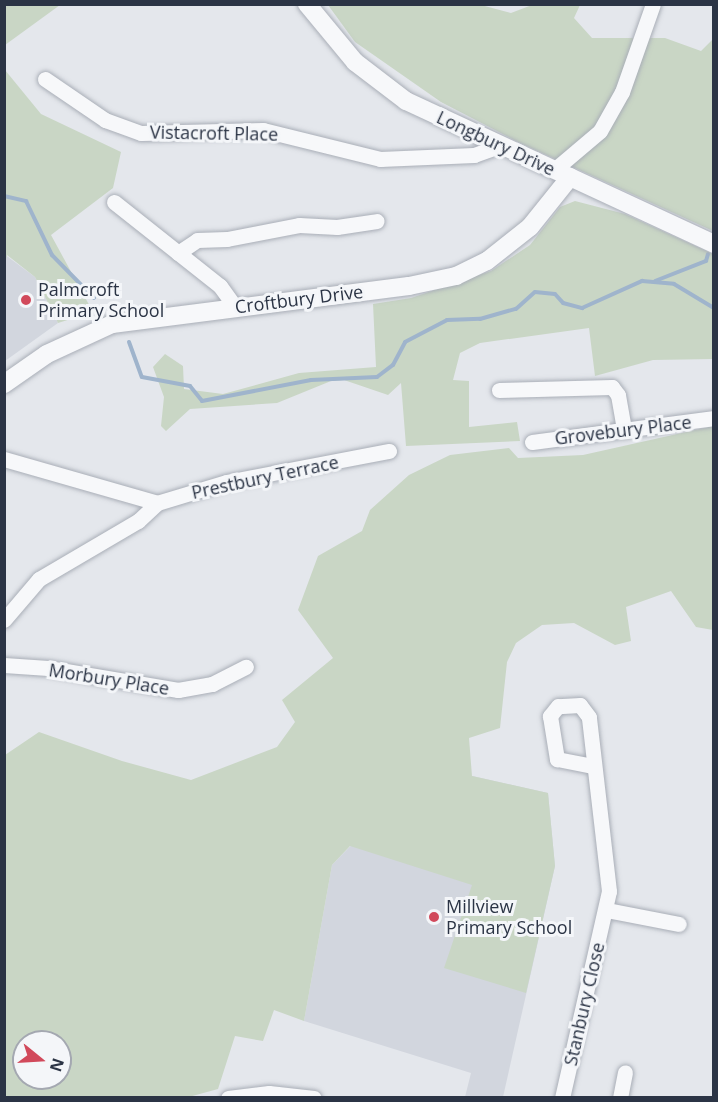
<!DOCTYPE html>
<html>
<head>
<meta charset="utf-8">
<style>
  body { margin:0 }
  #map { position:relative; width:718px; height:1102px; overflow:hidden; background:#e4e7ec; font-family:"Open Sans",sans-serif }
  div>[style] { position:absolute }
  .built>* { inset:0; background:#d2d6de }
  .green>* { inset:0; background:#c9d6c5 }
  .stream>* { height:4px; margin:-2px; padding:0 2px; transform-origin:2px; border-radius:2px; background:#9fb4cc }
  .roads { filter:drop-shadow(0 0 2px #a9aeb7) drop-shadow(0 0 2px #a9aeb7) }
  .minor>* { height:15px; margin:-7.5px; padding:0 7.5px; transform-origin:7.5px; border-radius:7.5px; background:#f7f8fa }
  .tertiary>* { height:18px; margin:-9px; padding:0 9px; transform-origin:9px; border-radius:9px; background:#f7f8fa }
  .dots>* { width:16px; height:16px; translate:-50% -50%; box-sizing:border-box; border:3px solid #f4f6f9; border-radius:50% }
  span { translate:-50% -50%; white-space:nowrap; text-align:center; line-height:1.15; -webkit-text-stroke:6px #f4f6f9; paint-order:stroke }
  .street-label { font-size:18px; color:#2b3445 }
  .poi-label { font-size:18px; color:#2b3445 }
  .left { translate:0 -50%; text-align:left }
  .frame { position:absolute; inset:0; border:6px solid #2b3445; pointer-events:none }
  .north { position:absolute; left:12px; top:1030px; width:60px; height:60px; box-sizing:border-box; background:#f4f6f9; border:2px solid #a4a8b1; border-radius:50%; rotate:108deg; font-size:16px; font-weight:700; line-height:24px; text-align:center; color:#2b3445 }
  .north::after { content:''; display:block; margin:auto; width:21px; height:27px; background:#d1495b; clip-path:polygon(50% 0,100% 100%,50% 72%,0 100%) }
</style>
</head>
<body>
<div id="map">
  <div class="built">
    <i style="clip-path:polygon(4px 254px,35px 277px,58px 323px,5px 361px)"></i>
    <i style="clip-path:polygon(437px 768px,548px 793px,555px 866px,503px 1097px,465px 1097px,471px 1073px,304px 1021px,332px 865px,372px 824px)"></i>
  </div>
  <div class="green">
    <i style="clip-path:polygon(5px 4px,60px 4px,60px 5px,5px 45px)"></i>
    <i style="clip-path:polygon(328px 5px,481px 5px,511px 13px,532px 5px,580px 5px,574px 18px,592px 38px,665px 38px,701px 51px,713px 39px,713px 231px,518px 142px,441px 102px,355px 42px)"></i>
    <i style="clip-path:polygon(5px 70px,41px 114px,121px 152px,113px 188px,51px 235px,93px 312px,58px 323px,35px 277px,7px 255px,5px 265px)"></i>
    <i style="clip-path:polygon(575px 201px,625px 214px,713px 254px,713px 359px,653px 360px,595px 376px,589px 328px,480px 343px,460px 353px,453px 380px,469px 381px,469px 427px,517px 422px,520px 441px,406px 446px,401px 383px,388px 395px,344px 380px,331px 381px,277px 403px,190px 409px,166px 431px,161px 426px,164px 397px,153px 367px,165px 354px,183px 366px,184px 389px,223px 394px,299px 373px,376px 367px,373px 304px,411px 298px,491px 271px,530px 245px,560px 207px)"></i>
    <i style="clip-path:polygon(evenodd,713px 426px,713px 630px,696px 627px,671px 591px,626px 607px,631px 641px,615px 645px,574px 623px,542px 625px,516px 643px,507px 662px,500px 728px,469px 738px,472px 776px,548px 793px,555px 866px,526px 993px,444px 968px,472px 885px,350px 846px,332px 865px,304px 1021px,274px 1010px,263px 1041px,235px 1036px,218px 1089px,185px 1098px,5px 1097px,5px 755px,39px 732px,122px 761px,191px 780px,277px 747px,295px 722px,282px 700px,333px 658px,298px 610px,318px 556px,362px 531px,370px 510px,409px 475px,450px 455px,509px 448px,518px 458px,583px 455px,713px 426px,24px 1042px,60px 1042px,60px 1078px,24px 1078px,24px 1042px)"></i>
  </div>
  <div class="stream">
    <i style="left:4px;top:196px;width:23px;rotate:13deg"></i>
    <i style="left:26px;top:201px;width:60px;rotate:64.3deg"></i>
    <i style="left:52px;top:255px;width:60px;rotate:45.7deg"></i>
    <i style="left:655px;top:281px;width:55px;rotate:-21.4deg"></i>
    <i style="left:706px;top:261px;width:7px;rotate:-74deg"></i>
    <i style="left:129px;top:342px;width:37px;rotate:70deg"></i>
    <i style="left:142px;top:377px;width:49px;rotate:10.6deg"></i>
    <i style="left:190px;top:386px;width:19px;rotate:51deg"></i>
    <i style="left:202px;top:401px;width:111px;rotate:-10.9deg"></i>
    <i style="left:311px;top:380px;width:66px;rotate:-2.6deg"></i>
    <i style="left:377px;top:377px;width:20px;rotate:-37deg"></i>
    <i style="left:393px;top:365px;width:26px;rotate:-62deg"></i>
    <i style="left:405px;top:342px;width:47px;rotate:-27.6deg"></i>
    <i style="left:447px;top:320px;width:33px;rotate:-2deg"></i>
    <i style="left:480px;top:319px;width:37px;rotate:-16deg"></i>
    <i style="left:516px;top:309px;width:25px;rotate:-42deg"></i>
    <i style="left:535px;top:292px;width:20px;rotate:6deg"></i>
    <i style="left:555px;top:294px;width:12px;rotate:48deg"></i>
    <i style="left:563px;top:303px;width:20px;rotate:15deg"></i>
    <i style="left:582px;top:308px;width:66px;rotate:-24.2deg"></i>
    <i style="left:642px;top:281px;width:32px;rotate:5deg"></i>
    <i style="left:674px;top:284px;width:47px;rotate:31deg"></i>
  </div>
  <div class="roads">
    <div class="minor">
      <i style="left:45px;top:79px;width:73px;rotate:34.3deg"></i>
      <i style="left:105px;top:120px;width:38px;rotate:20deg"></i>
      <i style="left:141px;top:133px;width:122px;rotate:-1.4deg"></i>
      <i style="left:263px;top:130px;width:121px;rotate:13.9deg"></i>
      <i style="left:380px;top:159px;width:94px;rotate:-2.4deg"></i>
      <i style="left:474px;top:155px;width:29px;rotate:-20deg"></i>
      <i style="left:554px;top:170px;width:60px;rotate:-40.3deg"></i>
      <i style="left:600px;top:131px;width:45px;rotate:-60.6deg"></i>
      <i style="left:622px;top:92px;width:93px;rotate:-70.6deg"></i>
      <i style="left:114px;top:202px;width:135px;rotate:38.4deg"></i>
      <i style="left:220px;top:286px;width:26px;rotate:54deg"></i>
      <i style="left:178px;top:253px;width:23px;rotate:-34deg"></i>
      <i style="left:197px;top:240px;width:30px;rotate:-2deg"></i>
      <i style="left:227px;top:239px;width:73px;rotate:-11deg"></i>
      <i style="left:299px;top:225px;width:38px;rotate:3deg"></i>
      <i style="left:337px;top:227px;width:40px;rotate:-8.5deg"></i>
      <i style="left:499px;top:390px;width:113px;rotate:-1.5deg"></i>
      <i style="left:612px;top:387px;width:10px;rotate:53deg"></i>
      <i style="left:618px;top:395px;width:36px;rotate:80deg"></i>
      <i style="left:532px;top:442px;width:184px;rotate:-7.5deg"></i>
      <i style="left:4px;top:459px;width:159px;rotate:16deg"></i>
      <i style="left:157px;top:503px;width:72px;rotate:-16.9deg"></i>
      <i style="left:226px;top:482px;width:166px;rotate:-10.8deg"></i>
      <i style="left:4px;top:620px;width:54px;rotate:-49.5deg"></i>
      <i style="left:39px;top:579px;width:115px;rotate:-30.4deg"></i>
      <i style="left:138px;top:521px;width:26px;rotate:-43deg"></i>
      <i style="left:4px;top:665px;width:44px;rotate:3.9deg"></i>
      <i style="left:48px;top:668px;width:132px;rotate:9.6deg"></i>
      <i style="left:178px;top:690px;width:35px;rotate:-10deg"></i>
      <i style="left:212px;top:684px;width:38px;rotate:-27deg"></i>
      <i style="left:607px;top:910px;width:73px;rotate:11deg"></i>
      <i style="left:228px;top:1098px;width:41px;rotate:-7deg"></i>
      <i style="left:269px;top:1093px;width:45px;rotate:6.3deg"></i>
      <i style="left:562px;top:1098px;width:212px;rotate:-77.2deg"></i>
      <i style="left:609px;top:891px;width:175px;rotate:-96.6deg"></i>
      <i style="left:589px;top:717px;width:15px;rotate:-127deg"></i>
      <i style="left:580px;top:705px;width:22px;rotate:177deg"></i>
      <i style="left:558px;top:706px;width:13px;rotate:129deg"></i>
      <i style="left:550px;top:716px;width:44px;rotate:80.8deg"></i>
      <i style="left:557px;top:759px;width:37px;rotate:11deg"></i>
      <i style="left:620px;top:1098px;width:26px;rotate:-79deg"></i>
    </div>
    <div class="tertiary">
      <i style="left:307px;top:4px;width:75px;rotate:50.4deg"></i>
      <i style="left:355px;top:62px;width:64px;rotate:37.4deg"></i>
      <i style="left:406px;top:101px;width:340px;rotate:24.9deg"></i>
      <i style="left:4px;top:384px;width:52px;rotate:-34.9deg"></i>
      <i style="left:47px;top:354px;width:72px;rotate:-24.8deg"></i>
      <i style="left:112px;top:324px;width:299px;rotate:-7.3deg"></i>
      <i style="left:409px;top:286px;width:48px;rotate:-12deg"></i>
      <i style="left:456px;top:276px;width:34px;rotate:-26deg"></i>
      <i style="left:487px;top:261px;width:55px;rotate:-38.3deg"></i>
      <i style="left:530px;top:227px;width:64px;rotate:-51.3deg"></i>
    </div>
  </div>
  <div class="dots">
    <i style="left:26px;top:300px;background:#d1495b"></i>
    <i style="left:434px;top:917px;background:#d1495b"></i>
  </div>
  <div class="street-label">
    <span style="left:214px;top:133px;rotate:1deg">Vistacroft Place</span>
    <span style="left:496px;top:143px;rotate:25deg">Longbury Drive</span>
    <span style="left:299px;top:299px;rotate:-7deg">Croftbury Drive</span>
    <span style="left:623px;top:430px;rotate:-7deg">Grovebury Place</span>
    <span style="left:265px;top:477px;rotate:-12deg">Prestbury Terrace</span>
    <span style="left:109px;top:679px;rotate:9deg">Morbury Place</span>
    <span style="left:584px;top:1004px;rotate:-77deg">Stanbury Close</span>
  </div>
  <div class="poi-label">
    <span class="left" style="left:38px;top:300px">Palmcroft<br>Primary School</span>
    <span class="left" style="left:446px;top:917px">Millview<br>Primary School</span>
  </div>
  <div class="frame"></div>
  <div class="north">N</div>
</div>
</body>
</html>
